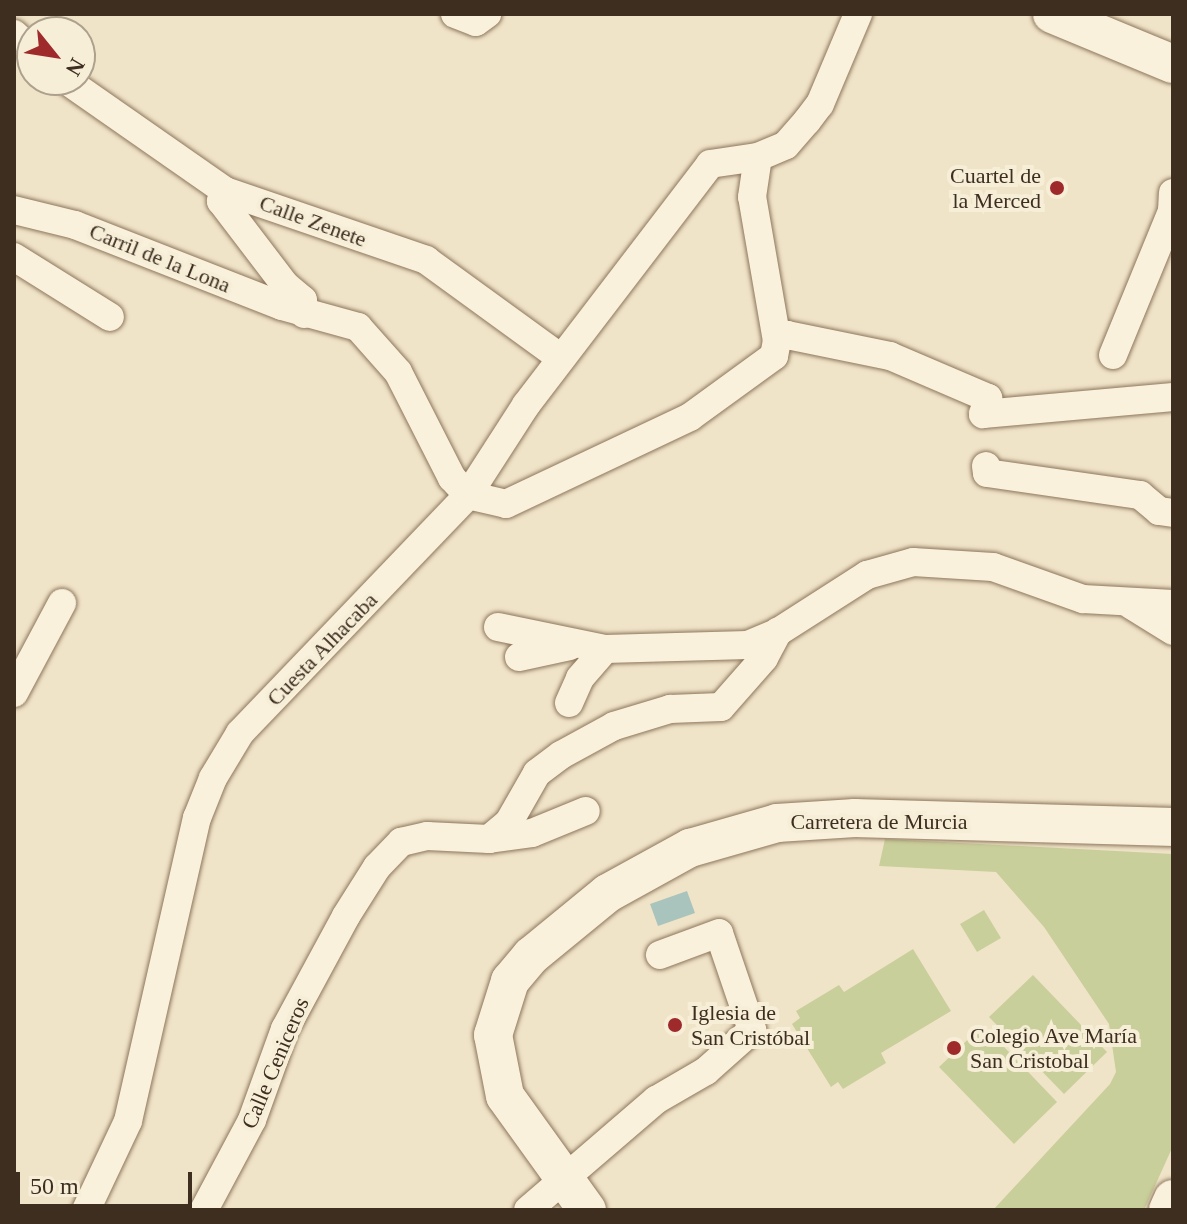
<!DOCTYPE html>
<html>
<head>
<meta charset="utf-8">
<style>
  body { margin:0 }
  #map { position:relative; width:1187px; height:1224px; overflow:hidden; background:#f0e4c8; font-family:Georgia,serif }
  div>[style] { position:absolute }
  .green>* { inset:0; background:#c9cf9b }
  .water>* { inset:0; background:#a9c4bc }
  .roads { filter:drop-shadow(0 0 2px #8d765c) drop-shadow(0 0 2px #8d765c) }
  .street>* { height:28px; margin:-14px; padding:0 14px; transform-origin:14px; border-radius:14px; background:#faf1dc }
  .secondary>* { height:38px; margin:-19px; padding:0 19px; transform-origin:19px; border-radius:19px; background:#faf1dc }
  .dots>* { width:22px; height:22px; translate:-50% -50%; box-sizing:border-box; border:4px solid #f7eed8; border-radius:50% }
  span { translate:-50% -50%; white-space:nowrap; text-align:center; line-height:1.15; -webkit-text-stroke:8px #f7eed8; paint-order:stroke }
  .poi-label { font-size:22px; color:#3d2e20 }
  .right { translate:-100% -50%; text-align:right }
  .left { translate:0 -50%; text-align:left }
  .street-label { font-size:22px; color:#3d2e20 }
  .frame { position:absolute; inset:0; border:16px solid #3d2e20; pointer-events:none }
  .north { position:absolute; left:16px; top:16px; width:80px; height:80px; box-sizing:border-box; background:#f7eed8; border:2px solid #ada18e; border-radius:50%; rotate:120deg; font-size:22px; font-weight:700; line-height:32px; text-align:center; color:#3d2e20 }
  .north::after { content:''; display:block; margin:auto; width:28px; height:36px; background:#9e2a2b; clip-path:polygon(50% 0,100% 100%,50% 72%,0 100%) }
  .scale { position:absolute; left:16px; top:1172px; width:176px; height:36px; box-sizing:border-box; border:4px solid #3d2e20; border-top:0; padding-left:10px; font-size:24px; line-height:28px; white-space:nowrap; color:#3d2e20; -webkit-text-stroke:6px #f7eed8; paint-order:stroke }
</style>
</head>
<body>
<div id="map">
  <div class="green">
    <i style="clip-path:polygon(885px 839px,1173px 854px,1173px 1146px,1144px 1210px,993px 1210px,1110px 1084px,1116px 1072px,1109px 1024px,1044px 927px,996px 872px,879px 866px)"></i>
    <i style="clip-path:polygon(984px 910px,1001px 938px,977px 952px,960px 924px)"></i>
    <i style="clip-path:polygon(913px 949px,951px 1011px,881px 1053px,886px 1063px,843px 1089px,838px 1082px,831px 1087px,792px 1024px,800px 1018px,796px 1011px,839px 985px,844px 992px)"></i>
    <i style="clip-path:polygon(1033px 975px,1107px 1052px,1064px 1094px,989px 1017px)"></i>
    <i style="clip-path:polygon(983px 1025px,1057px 1102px,1014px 1144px,939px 1067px)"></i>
  </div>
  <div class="water">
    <i style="clip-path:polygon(687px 891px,695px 913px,658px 926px,650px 904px)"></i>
  </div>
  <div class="roads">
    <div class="street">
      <i style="left:455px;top:14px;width:22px;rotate:21deg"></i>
      <i style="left:476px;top:22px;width:14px;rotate:-36deg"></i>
      <i style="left:14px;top:34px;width:24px;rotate:42deg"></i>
      <i style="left:66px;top:80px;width:194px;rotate:34.9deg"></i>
      <i style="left:225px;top:191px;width:213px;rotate:18.9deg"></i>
      <i style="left:426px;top:260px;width:167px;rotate:36deg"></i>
      <i style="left:225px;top:191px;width:11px;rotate:112deg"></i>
      <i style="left:221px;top:201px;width:106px;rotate:52.7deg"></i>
      <i style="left:285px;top:285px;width:23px;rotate:40deg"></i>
      <i style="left:303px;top:300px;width:14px;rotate:86deg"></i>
      <i style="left:14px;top:210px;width:63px;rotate:13.8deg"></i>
      <i style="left:75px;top:225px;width:222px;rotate:21.4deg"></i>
      <i style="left:282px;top:306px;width:79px;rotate:15.4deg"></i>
      <i style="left:358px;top:327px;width:60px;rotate:48.4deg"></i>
      <i style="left:398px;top:372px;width:119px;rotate:63deg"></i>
      <i style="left:452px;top:478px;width:23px;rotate:47deg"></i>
      <i style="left:14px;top:257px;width:113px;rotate:32deg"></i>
      <i style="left:777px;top:341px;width:12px;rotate:-31deg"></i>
      <i style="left:787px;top:335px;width:105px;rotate:11.5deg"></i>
      <i style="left:890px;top:356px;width:107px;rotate:23.2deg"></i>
      <i style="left:988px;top:398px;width:17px;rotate:107deg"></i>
      <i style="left:983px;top:414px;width:191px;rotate:-5.1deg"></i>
      <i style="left:1113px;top:355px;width:156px;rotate:-67.7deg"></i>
      <i style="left:1172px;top:211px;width:18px;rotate:-87deg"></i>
      <i style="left:986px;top:466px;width:7px;rotate:82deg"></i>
      <i style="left:987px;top:473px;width:155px;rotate:8.2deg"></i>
      <i style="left:1140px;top:495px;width:25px;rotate:40deg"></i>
      <i style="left:1159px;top:511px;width:14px;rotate:8deg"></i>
      <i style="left:468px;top:495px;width:39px;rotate:13deg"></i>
      <i style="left:506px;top:504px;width:204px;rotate:-25.3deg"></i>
      <i style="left:690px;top:417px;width:104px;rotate:-36deg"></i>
      <i style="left:774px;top:356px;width:15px;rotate:-79deg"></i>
      <i style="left:777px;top:341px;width:146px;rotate:-99.8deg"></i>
      <i style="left:752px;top:197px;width:40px;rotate:-81.5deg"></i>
      <i style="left:1131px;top:605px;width:49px;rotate:31.8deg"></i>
      <i style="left:498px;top:627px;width:109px;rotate:11.6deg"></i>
      <i style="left:605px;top:649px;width:143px;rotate:-1.6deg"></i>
      <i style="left:748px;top:645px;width:33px;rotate:-23deg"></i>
      <i style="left:519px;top:657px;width:52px;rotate:-12.2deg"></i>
      <i style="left:14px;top:693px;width:102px;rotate:-61.9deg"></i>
      <i style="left:569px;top:703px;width:27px;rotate:-66deg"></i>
      <i style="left:580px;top:678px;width:38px;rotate:-49deg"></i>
      <i style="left:489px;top:839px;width:43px;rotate:-7.9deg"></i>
      <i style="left:532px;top:833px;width:58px;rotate:-22.2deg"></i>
      <i style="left:86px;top:1210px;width:98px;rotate:-64.7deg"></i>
      <i style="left:128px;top:1121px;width:311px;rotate:-77.2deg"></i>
      <i style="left:197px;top:818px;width:43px;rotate:-68.2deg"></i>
      <i style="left:213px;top:778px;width:52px;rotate:-59deg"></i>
      <i style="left:240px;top:733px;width:330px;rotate:-46.2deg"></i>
      <i style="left:468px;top:495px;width:107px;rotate:-57.2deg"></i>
      <i style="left:526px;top:405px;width:303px;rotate:-52.6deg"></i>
      <i style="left:710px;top:164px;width:49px;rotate:-8.3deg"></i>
      <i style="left:758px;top:157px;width:30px;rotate:-23deg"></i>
      <i style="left:786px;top:145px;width:32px;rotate:-49deg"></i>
      <i style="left:807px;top:121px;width:21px;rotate:-53deg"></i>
      <i style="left:820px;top:104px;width:98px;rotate:-67.1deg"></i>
      <i style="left:204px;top:1210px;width:102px;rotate:-61.9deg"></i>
      <i style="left:252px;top:1120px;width:97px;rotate:-70.1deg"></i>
      <i style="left:285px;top:1029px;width:128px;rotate:-61.6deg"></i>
      <i style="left:346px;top:916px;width:58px;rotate:-57.7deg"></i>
      <i style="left:377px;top:867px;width:35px;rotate:-46deg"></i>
      <i style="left:401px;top:842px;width:27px;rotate:-13deg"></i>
      <i style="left:427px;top:836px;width:62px;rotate:2.8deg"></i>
      <i style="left:489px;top:839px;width:26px;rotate:-40deg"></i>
      <i style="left:509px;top:822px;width:56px;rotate:-60.3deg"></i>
      <i style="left:537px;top:773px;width:30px;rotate:-37deg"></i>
      <i style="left:561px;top:755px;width:60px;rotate:-28.7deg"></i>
      <i style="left:614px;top:726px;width:59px;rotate:-16.9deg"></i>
      <i style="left:670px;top:709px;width:51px;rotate:-2.2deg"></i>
      <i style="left:721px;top:707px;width:65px;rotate:-48.7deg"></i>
      <i style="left:764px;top:658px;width:30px;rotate:-62deg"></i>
      <i style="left:778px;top:632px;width:106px;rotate:-32.6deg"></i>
      <i style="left:867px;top:575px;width:48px;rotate:-15.8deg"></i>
      <i style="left:913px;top:562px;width:80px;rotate:3.6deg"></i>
      <i style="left:993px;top:567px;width:96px;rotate:19.6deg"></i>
      <i style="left:1083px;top:599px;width:90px;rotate:3.2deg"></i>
      <i style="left:528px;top:1210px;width:169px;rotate:-40.7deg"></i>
      <i style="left:656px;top:1100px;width:58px;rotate:-30.1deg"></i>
      <i style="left:706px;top:1071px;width:62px;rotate:-41.7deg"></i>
      <i style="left:752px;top:1030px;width:102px;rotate:-108.8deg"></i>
      <i style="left:719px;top:933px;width:63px;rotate:159.6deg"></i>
    </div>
    <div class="secondary">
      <i style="left:1052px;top:14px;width:131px;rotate:22.5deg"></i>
      <i style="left:587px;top:1210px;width:140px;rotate:-125.7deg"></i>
      <i style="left:505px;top:1096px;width:62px;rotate:-101.1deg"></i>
      <i style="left:493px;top:1035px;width:57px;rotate:-72.5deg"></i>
      <i style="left:510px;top:981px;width:33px;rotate:-50deg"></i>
      <i style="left:531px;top:956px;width:99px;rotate:-39.3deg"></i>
      <i style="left:608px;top:893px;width:94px;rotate:-28.8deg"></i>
      <i style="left:690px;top:848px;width:91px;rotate:-16deg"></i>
      <i style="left:777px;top:823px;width:78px;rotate:-3.7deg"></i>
      <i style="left:855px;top:818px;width:318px;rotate:1.6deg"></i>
      <i style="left:1168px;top:1210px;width:12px;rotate:-66deg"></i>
    </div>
  </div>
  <div class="dots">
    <i style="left:1057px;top:188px;background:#9e2a2b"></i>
    <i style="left:675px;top:1025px;background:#9e2a2b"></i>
    <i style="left:954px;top:1048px;background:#9e2a2b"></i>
  </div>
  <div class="poi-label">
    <span class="right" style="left:1041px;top:188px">Cuartel de<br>la Merced</span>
    <span class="left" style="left:691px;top:1025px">Iglesia de<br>San Cristóbal</span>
    <span class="left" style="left:970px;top:1048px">Colegio Ave María<br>San Cristobal</span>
  </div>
  <div class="street-label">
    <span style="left:313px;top:221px;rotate:20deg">Calle Zenete</span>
    <span style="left:160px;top:258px;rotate:22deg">Carril de la Lona</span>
    <span style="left:322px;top:649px;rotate:-46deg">Cuesta Alhacaba</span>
    <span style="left:879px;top:822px">Carretera de Murcia</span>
    <span style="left:275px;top:1063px;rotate:-67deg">Calle Ceniceros</span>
  </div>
  <div class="frame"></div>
  <div class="north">N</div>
  <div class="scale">50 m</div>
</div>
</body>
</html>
